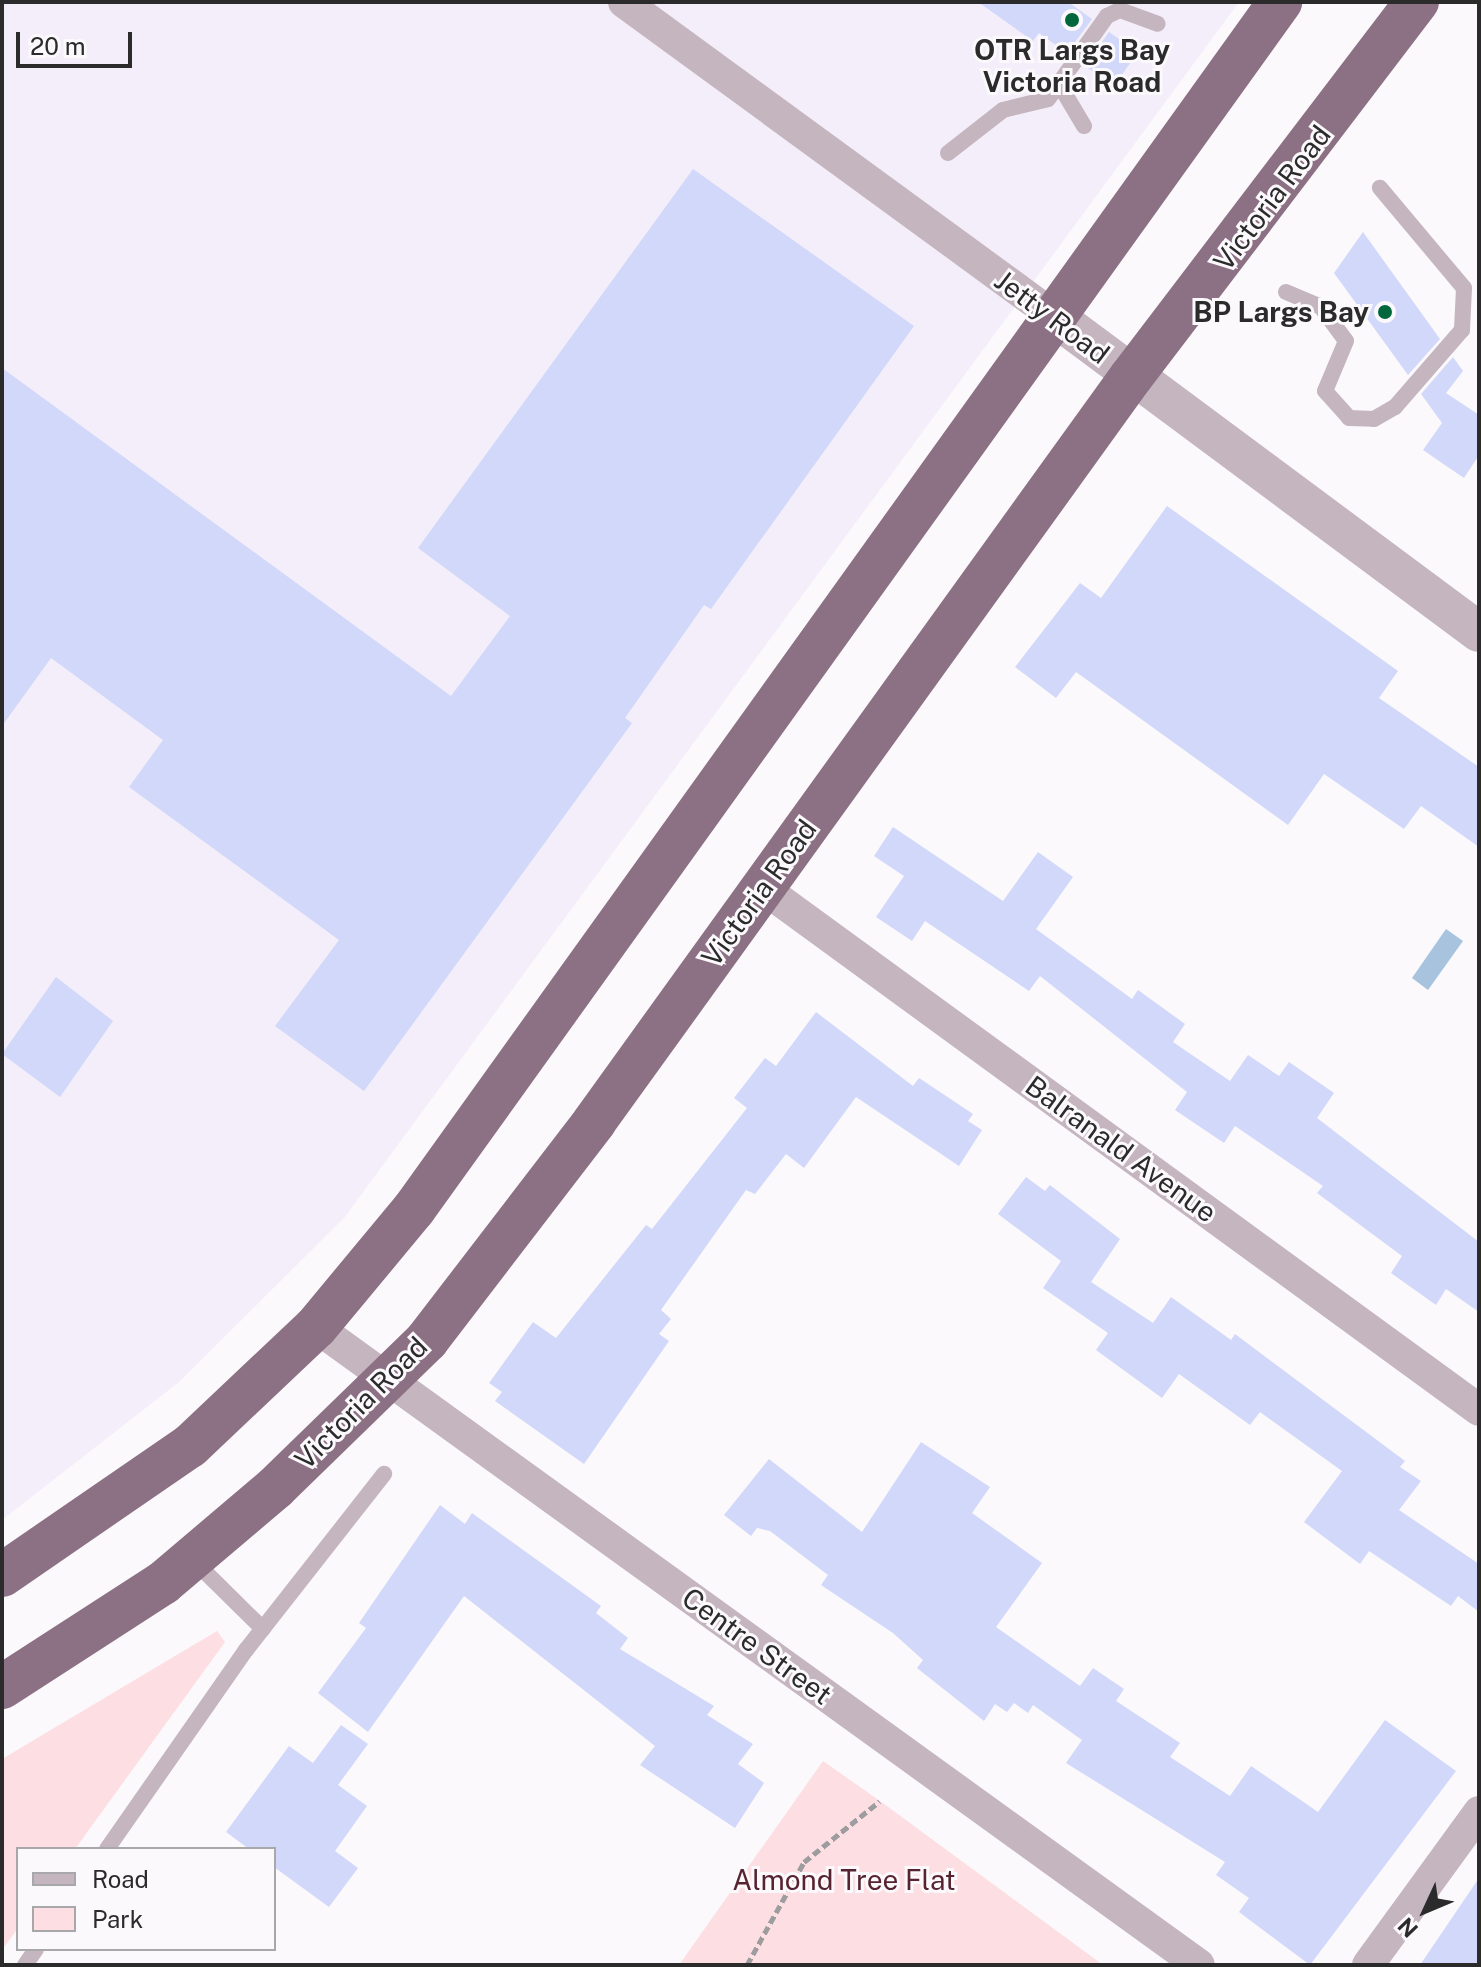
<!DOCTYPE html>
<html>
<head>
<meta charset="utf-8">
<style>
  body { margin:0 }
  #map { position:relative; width:1481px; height:1967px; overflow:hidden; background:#fbf9fc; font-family:"Public Sans",sans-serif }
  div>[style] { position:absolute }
  .built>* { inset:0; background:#f3eef9 }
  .green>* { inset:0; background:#fddee3 }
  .water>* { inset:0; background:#a7c3de }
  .building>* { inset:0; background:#d1d8fa }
  .path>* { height:5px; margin-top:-2.5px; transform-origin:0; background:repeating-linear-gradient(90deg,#9d9c9e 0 8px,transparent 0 12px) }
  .service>* { height:16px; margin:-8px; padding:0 8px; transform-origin:8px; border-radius:8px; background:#c4b5bf }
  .minor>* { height:32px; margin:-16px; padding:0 16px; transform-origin:16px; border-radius:16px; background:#c4b5bf }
  .tertiary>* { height:40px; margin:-20px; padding:0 20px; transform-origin:20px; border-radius:20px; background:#c4b5bf }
  .trunk>* { height:44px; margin:-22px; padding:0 22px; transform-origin:22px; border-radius:22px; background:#8c7084 }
  .dots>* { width:22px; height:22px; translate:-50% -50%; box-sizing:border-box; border:4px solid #fbf9fc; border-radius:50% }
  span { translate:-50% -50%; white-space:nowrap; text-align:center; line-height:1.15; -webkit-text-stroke:6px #fbf9fc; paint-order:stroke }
  .poi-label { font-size:28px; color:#2b2b2c; font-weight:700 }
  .right { translate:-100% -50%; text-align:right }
  .street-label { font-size:28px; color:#2b2b2c }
  .park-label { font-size:28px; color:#572330 }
  .frame { position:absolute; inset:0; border:4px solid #2b2b2c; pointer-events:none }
  .legend { position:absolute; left:16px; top:1847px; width:260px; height:104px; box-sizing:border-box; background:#fbf9fc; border:2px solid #a8a7a9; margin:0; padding:10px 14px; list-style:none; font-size:24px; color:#2b2b2c }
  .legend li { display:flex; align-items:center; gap:16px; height:40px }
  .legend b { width:40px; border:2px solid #a8a7a9 }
  .north { position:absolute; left:1385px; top:1871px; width:80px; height:80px; -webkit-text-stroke:6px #fbf9fc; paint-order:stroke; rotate:226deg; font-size:22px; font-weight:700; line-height:32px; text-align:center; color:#2b2b2c }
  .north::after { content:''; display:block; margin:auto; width:28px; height:36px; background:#2b2b2c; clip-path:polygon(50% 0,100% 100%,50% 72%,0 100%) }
  .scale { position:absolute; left:16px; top:32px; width:116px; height:36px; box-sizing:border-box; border:4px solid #2b2b2c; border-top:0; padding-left:10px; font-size:24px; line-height:28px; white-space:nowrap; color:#2b2b2c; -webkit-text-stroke:6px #fbf9fc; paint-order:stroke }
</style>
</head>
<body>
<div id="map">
  <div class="built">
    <i style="clip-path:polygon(2px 2px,1239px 2px,344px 1218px,179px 1382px,2px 1520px)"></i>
  </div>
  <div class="green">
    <i style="clip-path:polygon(217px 1631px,225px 1642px,75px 1849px,18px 1849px,18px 1928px,2px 1950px,2px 1759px)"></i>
    <i style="clip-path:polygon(823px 1761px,880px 1801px,1103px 1965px,679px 1965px)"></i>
  </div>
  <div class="water">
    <i style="clip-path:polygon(1446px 929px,1463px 941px,1428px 990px,1412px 978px)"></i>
  </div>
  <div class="building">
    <i style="clip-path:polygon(978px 2px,1068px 2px,1092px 19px,1067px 53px,1039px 33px,1033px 41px)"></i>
    <i style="clip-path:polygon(1109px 32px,1138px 52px,1114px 86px,1085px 66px)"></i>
    <i style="clip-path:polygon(693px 169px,914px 326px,711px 609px,704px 605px,625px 718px,632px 723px,364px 1091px,275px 1026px,339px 940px,129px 787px,163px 740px,51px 658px,2px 726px,2px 368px,451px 696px,510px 616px,418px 548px)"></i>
    <i style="clip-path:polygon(1363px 232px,1440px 339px,1408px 375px,1334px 273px)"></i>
    <i style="clip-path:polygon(1453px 357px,1463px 371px,1446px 393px,1479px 415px,1479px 455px,1464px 478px,1423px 450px,1442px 423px,1421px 394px)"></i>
    <i style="clip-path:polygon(1167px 506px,1398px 671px,1379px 698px,1479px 767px,1479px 847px,1421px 806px,1404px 829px,1324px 774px,1288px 825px,1076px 672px,1056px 698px,1015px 667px,1080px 583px,1101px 598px)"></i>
    <i style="clip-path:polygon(893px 827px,1003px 901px,1038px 852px,1073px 877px,1036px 929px,1132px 999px,1138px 990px,1185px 1024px,1173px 1042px,1230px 1081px,1248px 1055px,1279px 1076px,1289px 1062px,1334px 1093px,1317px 1118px,1479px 1242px,1479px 1312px,1446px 1289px,1436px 1305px,1391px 1273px,1402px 1256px,1317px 1193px,1323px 1186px,1235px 1126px,1224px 1143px,1175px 1110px,1187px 1092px,1040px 976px,1029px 991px,925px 921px,912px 941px,876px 917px,904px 876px,874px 856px)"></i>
    <i style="clip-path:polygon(56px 977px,113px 1021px,60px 1097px,2px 1054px)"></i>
    <i style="clip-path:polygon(816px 1012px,913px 1086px,919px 1078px,973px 1114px,968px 1121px,982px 1130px,959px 1166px,856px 1097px,804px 1168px,786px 1154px,755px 1194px,746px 1190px,661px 1310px,671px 1319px,659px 1334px,669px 1341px,584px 1464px,495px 1401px,502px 1392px,489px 1383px,533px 1322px,556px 1338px,646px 1225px,652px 1229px,747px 1108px,734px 1098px,765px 1058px,776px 1066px)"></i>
    <i style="clip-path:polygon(1026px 1177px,1045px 1191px,1050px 1185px,1120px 1239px,1091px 1282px,1153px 1323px,1171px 1297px,1231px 1340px,1235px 1334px,1405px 1461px,1400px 1467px,1421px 1481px,1399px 1510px,1479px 1564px,1479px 1612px,1458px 1596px,1451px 1606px,1369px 1551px,1360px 1564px,1304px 1522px,1342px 1471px,1260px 1412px,1250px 1425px,1179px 1374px,1162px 1398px,1096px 1350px,1108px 1333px,1043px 1288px,1061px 1261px,998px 1214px)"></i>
    <i style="clip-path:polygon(921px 1442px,990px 1487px,972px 1513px,1042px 1563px,996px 1627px,1080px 1686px,1093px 1668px,1124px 1689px,1116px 1701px,1180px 1743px,1170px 1757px,1230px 1796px,1251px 1766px,1318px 1812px,1385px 1720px,1456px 1771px,1310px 1965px,1239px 1912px,1249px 1898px,1216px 1875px,1225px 1862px,1066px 1763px,1082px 1740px,1033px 1705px,1028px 1713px,1014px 1703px,1007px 1712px,995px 1704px,984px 1721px,917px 1668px,923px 1660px,893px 1633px,821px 1585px,828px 1575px,770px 1531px,757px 1528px,751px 1536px,724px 1515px,769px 1459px,862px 1532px)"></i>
    <i style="clip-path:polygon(440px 1505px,465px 1524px,472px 1513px,601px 1606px,596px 1613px,628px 1638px,620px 1649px,714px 1706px,707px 1715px,753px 1744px,738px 1764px,764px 1783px,735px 1828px,640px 1765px,655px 1746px,464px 1596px,368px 1732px,318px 1693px,366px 1628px,359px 1623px)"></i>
    <i style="clip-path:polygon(341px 1725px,368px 1744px,338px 1785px,367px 1806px,335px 1851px,358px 1868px,329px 1907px,274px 1867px,274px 1849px,249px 1849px,226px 1832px,289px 1746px,313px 1763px)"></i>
    <i style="clip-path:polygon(1479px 1878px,1479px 1965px,1420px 1965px)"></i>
  </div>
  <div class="path">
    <i style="left:747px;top:1965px;width:118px;rotate:-61deg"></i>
    <i style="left:804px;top:1862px;width:97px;rotate:-38.8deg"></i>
  </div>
  <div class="service">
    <i style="left:1059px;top:84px;width:49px;rotate:59.2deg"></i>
    <i style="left:948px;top:153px;width:70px;rotate:-38deg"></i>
    <i style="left:1003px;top:110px;width:46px;rotate:-13.7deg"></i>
    <i style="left:1048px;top:99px;width:102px;rotate:-54.6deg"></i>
    <i style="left:1107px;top:16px;width:14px;rotate:-25deg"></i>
    <i style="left:1120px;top:10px;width:40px;rotate:20.2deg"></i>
    <i style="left:1286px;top:292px;width:38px;rotate:23deg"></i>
    <i style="left:1321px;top:307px;width:42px;rotate:53.7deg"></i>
    <i style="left:1346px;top:341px;width:54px;rotate:112.8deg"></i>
    <i style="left:1325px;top:391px;width:36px;rotate:48deg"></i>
    <i style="left:1349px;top:418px;width:25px;rotate:2deg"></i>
    <i style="left:1374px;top:419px;width:24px;rotate:-30deg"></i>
    <i style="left:1395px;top:407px;width:102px;rotate:-49deg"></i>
    <i style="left:1462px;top:330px;width:42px;rotate:-87.3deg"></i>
    <i style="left:1464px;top:288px;width:131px;rotate:-130deg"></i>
    <i style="left:193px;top:1560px;width:98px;rotate:44.6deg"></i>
    <i style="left:107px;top:1849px;width:243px;rotate:-55.1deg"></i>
    <i style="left:246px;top:1650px;width:224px;rotate:-51.9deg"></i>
    <i style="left:25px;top:1965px;width:19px;rotate:-55deg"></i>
  </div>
  <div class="minor">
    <i style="left:624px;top:2px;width:529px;rotate:36.15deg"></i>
    <i style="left:763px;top:888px;width:886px;rotate:36.09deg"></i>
    <i style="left:316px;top:1327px;width:1089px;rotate:35.85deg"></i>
    <i style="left:1368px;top:1965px;width:189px;rotate:-54deg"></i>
  </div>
  <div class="tertiary">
    <i style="left:1051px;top:314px;width:533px;rotate:36.61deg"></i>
  </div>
  <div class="trunk">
    <i style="left:2px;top:1575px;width:228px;rotate:-34.5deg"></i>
    <i style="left:190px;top:1446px;width:173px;rotate:-43.4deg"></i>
    <i style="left:316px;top:1327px;width:153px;rotate:-50.3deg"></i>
    <i style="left:414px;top:1209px;width:1486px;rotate:-54.34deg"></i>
    <i style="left:2px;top:1687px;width:192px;rotate:-32.9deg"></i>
    <i style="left:163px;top:1583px;width:147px;rotate:-40.3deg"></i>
    <i style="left:275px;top:1488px;width:212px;rotate:-44.2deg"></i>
    <i style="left:427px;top:1340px;width:275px;rotate:-52.5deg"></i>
    <i style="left:594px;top:1122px;width:918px;rotate:-54.22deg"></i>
    <i style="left:1131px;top:377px;width:472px;rotate:-52.7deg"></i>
  </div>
  <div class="dots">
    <i style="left:1072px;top:20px;background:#00673c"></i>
    <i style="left:1385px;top:312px;background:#00673c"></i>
  </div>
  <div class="poi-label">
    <span style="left:1072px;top:66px">OTR Largs Bay<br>Victoria Road</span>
    <span class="right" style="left:1369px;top:312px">BP Largs Bay</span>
  </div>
  <div class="street-label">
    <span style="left:1272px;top:198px;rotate:-53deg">Victoria Road</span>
    <span style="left:1052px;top:317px;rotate:37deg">Jetty Road</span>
    <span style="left:759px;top:893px;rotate:-54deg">Victoria Road</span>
    <span style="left:1121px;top:1149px;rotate:36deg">Balranald Avenue</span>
    <span style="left:361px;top:1403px;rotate:-45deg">Victoria Road</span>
    <span style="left:757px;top:1646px;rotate:36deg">Centre Street</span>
  </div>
  <div class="park-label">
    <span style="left:844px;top:1880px">Almond Tree Flat</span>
  </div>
  <div class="frame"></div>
  <ul class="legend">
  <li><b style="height:10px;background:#c4b5bf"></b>Road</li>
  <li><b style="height:22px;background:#fddee3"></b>Park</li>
  </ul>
  <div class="north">N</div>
  <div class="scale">20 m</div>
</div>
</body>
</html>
